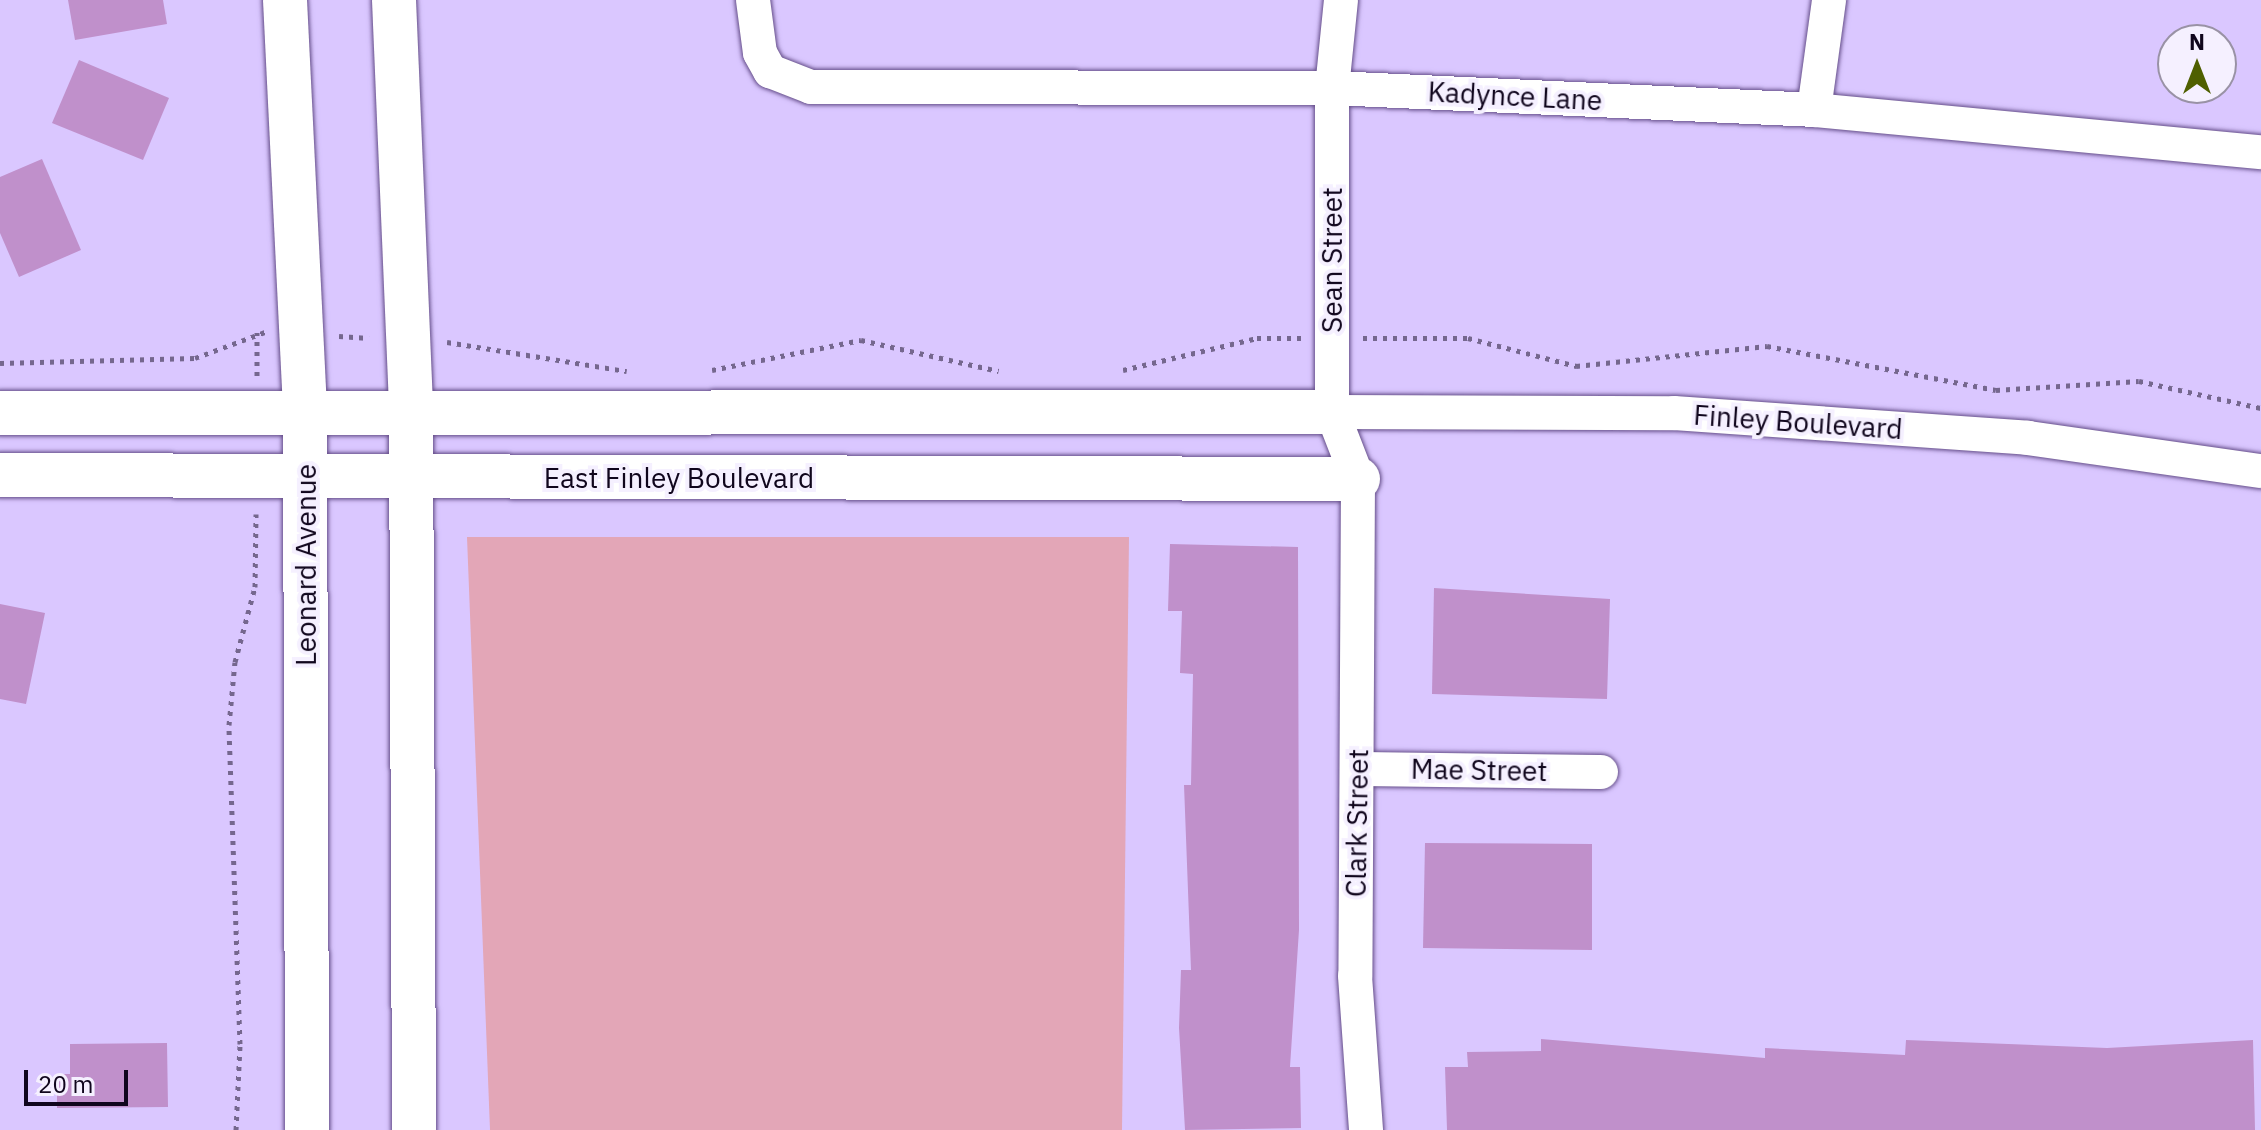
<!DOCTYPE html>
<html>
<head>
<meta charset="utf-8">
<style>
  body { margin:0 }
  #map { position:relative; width:2261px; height:1130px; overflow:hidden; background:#dac7ff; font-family:"IBM Plex Sans",sans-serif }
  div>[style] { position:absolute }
  .green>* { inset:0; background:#e3a6b7 }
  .building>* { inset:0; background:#c090cb }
  .path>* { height:5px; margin-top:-2.5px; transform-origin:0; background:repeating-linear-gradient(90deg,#75678e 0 4px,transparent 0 10px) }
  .roads { filter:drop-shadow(0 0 2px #654e8a) drop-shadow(0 0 2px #654e8a) }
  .street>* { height:34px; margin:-17px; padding:0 17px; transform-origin:17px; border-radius:17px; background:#fff }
  .secondary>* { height:44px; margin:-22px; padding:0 22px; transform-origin:22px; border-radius:22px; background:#fff }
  span { translate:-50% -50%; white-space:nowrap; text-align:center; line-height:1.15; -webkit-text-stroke:8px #f5f0ff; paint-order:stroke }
  .street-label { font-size:28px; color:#10061d }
  .north { position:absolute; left:2157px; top:24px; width:80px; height:80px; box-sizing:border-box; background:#f5f0ff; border:2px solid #9992a5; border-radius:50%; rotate:0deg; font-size:22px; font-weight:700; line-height:32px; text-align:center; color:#10061d }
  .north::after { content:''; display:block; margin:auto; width:28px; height:36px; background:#4f5f00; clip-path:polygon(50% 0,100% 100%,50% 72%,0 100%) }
  .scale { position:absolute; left:24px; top:1070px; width:104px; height:36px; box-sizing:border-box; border:4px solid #10061d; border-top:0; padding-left:10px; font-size:24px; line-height:28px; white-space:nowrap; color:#10061d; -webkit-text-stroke:6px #f5f0ff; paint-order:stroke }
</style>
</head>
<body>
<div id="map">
  <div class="green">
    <i style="clip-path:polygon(1129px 537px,1122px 1130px,490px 1130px,467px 537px)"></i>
  </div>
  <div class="building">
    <i style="clip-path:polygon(68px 0,163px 0,167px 24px,75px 40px)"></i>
    <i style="clip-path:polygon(79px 60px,169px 98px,143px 160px,52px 123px)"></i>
    <i style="clip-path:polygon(42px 159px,81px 250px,19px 277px,0 233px,0 177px)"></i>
    <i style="clip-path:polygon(1170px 544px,1298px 547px,1299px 930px,1290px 1067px,1300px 1067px,1301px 1128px,1185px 1130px,1179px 1028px,1181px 970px,1191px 970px,1184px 785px,1191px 785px,1193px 674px,1180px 673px,1182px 611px,1168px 611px)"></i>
    <i style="clip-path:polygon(1434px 588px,1610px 599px,1607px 699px,1432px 694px)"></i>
    <i style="clip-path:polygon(0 604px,45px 613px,26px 704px,0 699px)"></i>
    <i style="clip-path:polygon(1425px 843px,1592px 844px,1592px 950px,1423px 948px)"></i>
    <i style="clip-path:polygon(1541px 1039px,1765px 1058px,1765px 1048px,1905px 1055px,1906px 1040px,2107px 1048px,2253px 1040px,2255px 1130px,1447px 1130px,1445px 1067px,1468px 1067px,1467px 1052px,1541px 1051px)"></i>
    <i style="clip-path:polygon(167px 1043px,168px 1107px,57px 1108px,57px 1074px,70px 1074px,70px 1044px)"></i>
  </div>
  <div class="path">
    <i style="left:339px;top:336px;width:30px;rotate:4deg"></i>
    <i style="left:1363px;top:338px;width:105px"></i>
    <i style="left:1468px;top:338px;width:112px;rotate:14.5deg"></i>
    <i style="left:1576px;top:366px;width:192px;rotate:-6deg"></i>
    <i style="left:1767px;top:346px;width:233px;rotate:10.9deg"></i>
    <i style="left:1996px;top:390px;width:143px;rotate:-3.6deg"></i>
    <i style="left:2139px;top:381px;width:125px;rotate:12.5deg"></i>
    <i style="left:447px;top:342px;width:182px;rotate:9.2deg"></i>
    <i style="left:0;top:363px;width:195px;rotate:-1.5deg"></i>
    <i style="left:195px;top:358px;width:75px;rotate:-20.4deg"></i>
    <i style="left:712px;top:370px;width:152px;rotate:-11.4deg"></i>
    <i style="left:861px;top:340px;width:141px;rotate:12.7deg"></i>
    <i style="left:1123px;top:370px;width:138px;rotate:-13.4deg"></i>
    <i style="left:1257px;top:338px;width:44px"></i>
    <i style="left:257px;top:376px;width:44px;rotate:-90deg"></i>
    <i style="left:236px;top:1130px;width:86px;rotate:-87.3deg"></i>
    <i style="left:240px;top:1044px;width:319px;rotate:-92deg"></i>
    <i style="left:229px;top:725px;width:63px;rotate:-84.6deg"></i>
    <i style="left:235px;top:662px;width:78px;rotate:-75.1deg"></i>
    <i style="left:255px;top:587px;width:73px;rotate:-89.2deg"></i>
  </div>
  <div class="roads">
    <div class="street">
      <i style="left:753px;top:0;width:53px;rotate:82.5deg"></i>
      <i style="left:760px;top:53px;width:21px;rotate:61deg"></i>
      <i style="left:770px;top:71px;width:44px;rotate:21.3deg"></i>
      <i style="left:811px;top:87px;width:521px;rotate:0.11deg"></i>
      <i style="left:1332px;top:88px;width:483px;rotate:2.6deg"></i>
      <i style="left:1814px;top:110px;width:449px;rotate:5.4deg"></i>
      <i style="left:1341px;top:0;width:88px;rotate:95.8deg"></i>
      <i style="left:1332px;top:88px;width:324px;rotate:90deg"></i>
      <i style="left:1332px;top:412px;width:72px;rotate:68.8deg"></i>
      <i style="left:1358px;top:479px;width:497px;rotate:90.3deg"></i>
      <i style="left:1355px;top:976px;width:154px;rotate:85.9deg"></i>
      <i style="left:1814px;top:110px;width:111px;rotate:-82.2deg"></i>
      <i style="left:1332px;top:412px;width:342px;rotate:0.2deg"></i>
      <i style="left:1674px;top:413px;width:355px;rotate:4deg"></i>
      <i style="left:2028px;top:438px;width:235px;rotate:8.1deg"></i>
      <i style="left:1358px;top:769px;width:243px;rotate:0.7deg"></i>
    </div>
    <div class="secondary">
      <i style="left:285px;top:0;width:411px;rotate:87.2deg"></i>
      <i style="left:305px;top:411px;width:719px;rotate:89.84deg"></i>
      <i style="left:394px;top:0;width:409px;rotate:87.6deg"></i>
      <i style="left:411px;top:409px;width:721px;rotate:89.76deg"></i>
      <i style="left:0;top:413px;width:1332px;rotate:-0.04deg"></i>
      <i style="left:0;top:475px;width:1358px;rotate:0.17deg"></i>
    </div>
  </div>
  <div class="street-label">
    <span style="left:1515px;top:96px;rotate:3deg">Kadynce Lane</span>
    <span style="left:1332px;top:260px;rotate:-90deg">Sean Street</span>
    <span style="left:1798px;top:422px;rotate:4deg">Finley Boulevard</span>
    <span style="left:679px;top:478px">East Finley Boulevard</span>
    <span style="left:306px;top:565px;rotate:-90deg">Leonard Avenue</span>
    <span style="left:1479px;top:770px;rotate:1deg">Mae Street</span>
    <span style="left:1357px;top:823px;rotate:-89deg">Clark Street</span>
  </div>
  <div class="north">N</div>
  <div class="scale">20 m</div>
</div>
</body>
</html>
